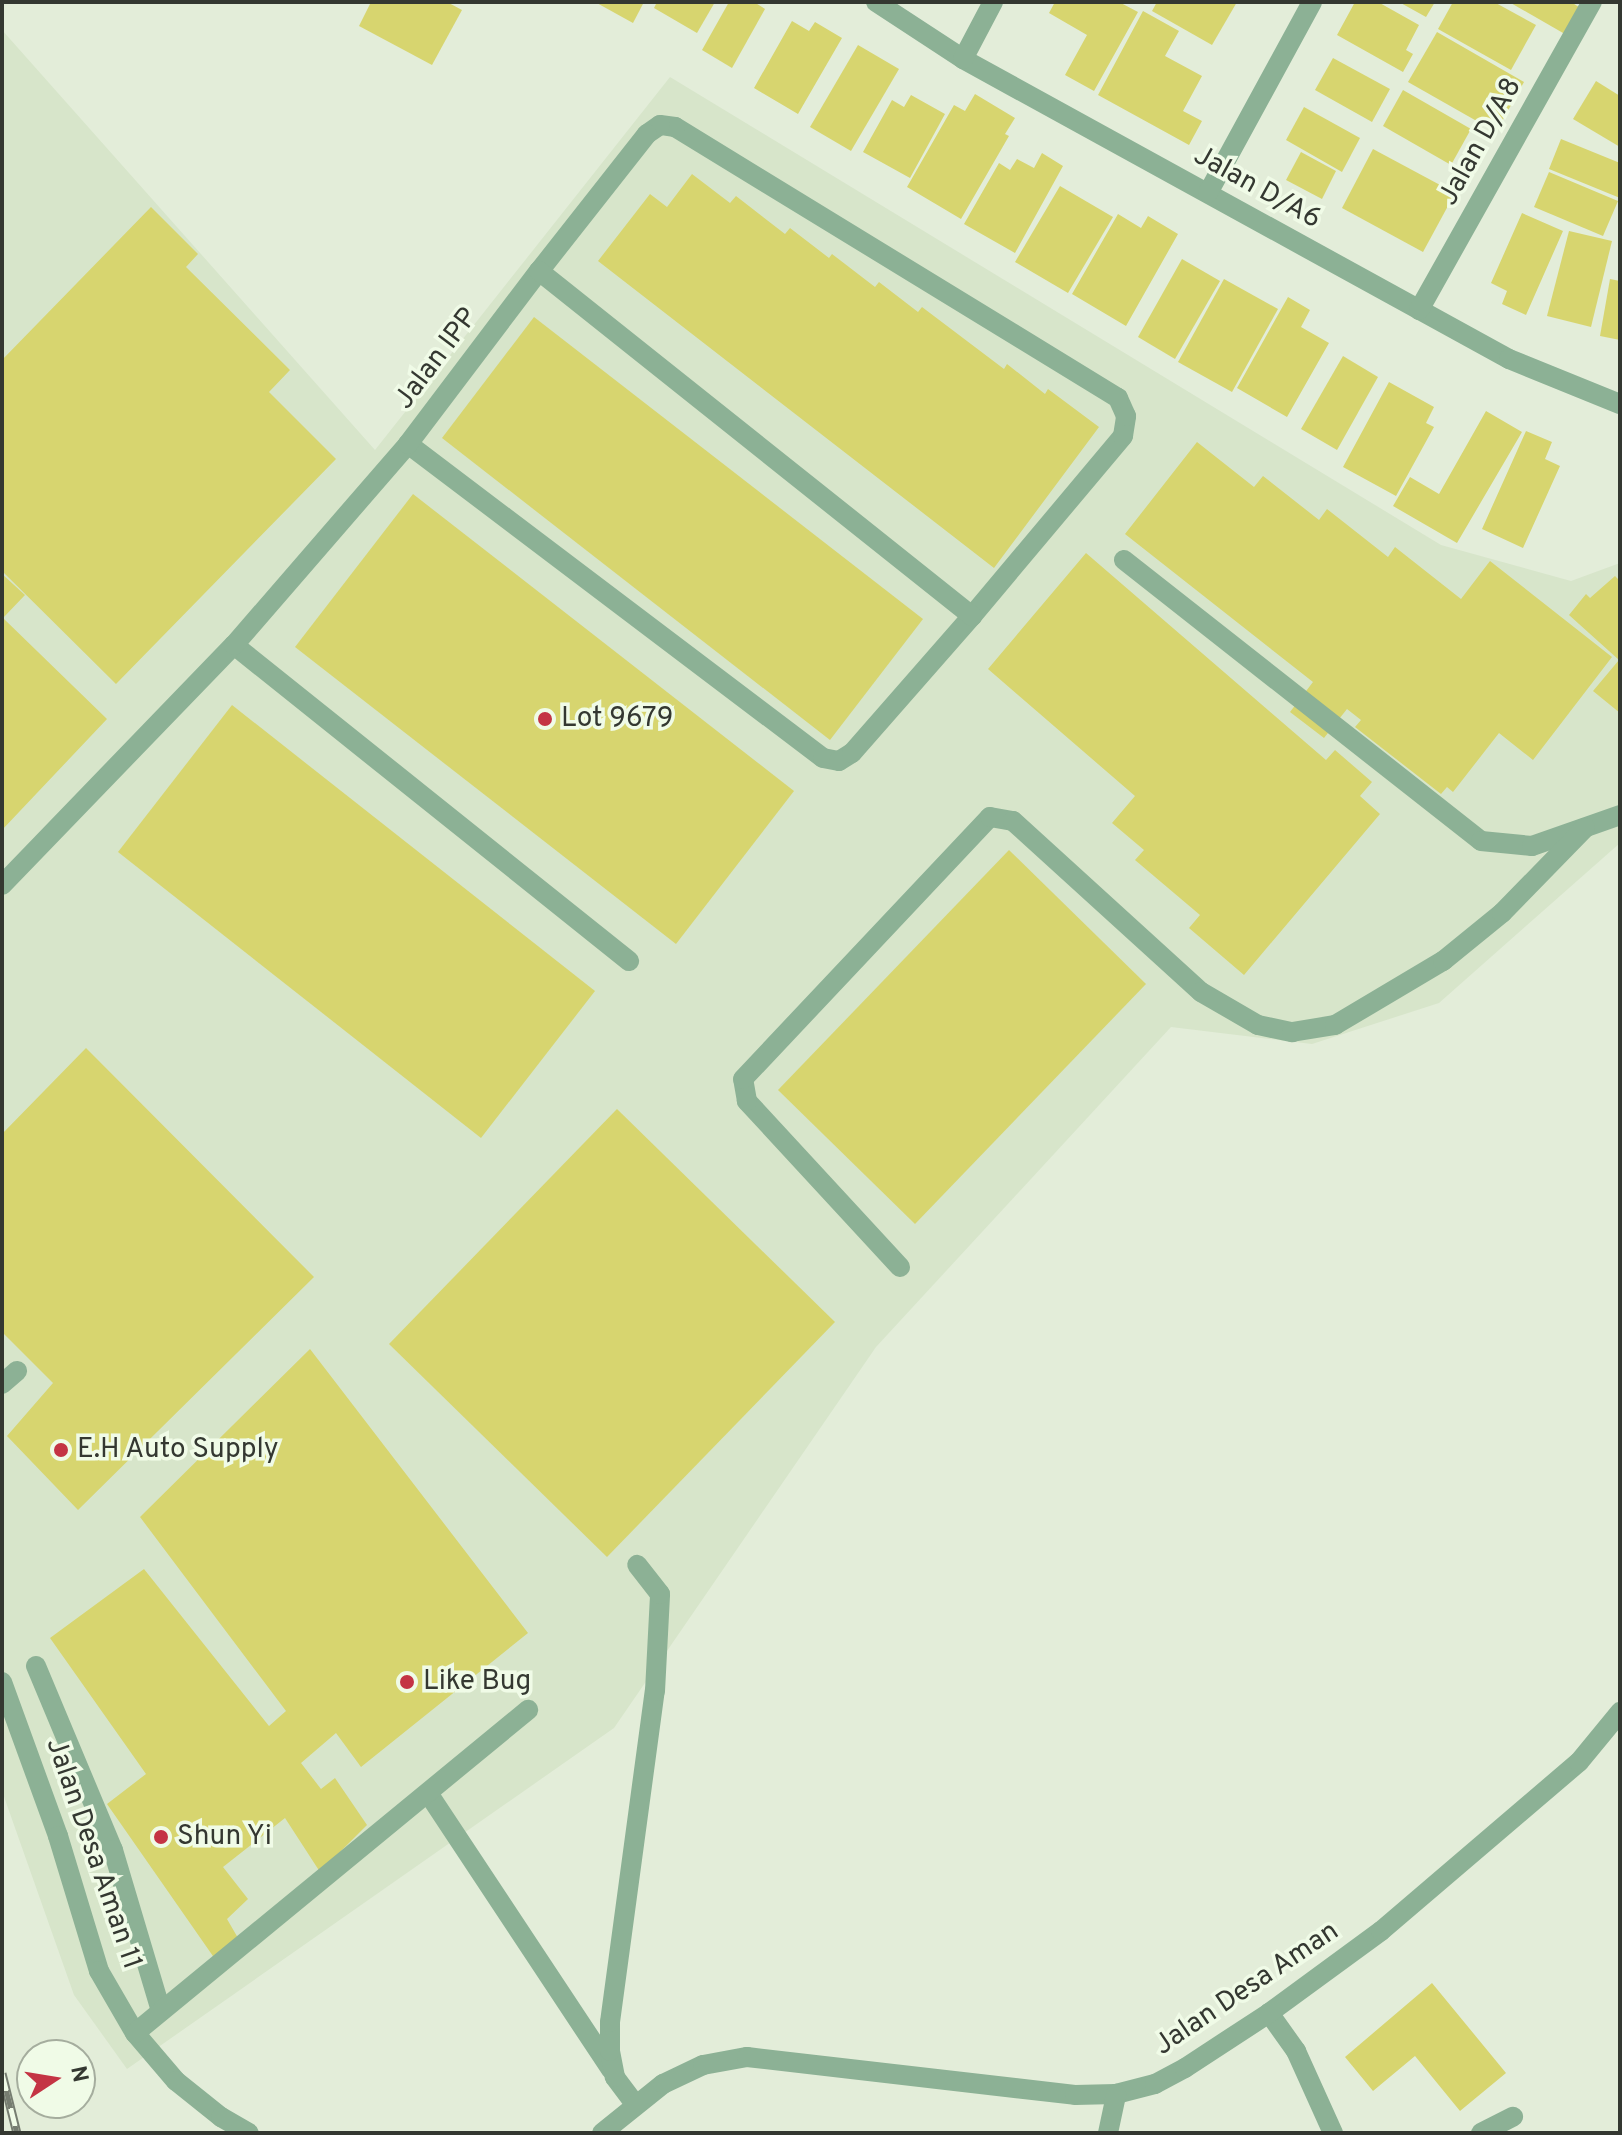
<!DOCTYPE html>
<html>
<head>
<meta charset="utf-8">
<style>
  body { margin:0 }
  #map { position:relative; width:1622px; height:2135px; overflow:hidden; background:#e3edd9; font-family:Overpass,sans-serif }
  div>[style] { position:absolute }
  .built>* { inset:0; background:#d7e5ca }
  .building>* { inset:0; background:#d7d56f }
  .minor>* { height:20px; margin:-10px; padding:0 10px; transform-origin:10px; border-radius:10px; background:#8cb195 }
  .rail>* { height:9px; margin-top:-4.5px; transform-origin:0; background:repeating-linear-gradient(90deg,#f0fbe7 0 18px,#767d71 0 36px); box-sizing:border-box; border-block:2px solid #767d71 }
  .dots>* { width:22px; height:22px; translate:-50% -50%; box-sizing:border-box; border:4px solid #f0fbe7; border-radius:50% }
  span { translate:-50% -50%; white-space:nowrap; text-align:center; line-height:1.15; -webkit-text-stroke:7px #f0fbe7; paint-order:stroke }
  .street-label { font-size:28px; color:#343831 }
  .poi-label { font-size:28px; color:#343831 }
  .left { translate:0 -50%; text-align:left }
  .frame { position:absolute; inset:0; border:4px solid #343831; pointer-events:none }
  .north { position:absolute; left:16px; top:2039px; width:80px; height:80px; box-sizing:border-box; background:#f0fbe7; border:2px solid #a5ad9e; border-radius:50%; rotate:78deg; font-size:22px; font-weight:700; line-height:32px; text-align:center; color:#343831 }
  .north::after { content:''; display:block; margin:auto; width:28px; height:36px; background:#c43444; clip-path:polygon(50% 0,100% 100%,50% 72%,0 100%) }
</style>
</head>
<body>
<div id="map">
  <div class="built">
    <i style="clip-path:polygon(2px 30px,375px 450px,670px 77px,1441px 545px,1571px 581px,1620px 563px,1620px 843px,1439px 1003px,1312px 1044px,1171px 1027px,876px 1347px,614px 1728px,127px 2069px,74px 1995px,2px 1791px)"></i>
  </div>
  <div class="building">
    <i style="clip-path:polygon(371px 2px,447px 2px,462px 10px,432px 65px,359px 26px)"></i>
    <i style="clip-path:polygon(595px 2px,644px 2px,633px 23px)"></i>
    <i style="clip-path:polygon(657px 2px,715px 2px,697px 33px,654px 8px)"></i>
    <i style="clip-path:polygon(729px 2px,754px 2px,765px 9px,732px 68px,702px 50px)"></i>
    <i style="clip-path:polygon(1055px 2px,1119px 2px,1138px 12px,1094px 91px,1065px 75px,1087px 35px,1049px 13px)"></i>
    <i style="clip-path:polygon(1157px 2px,1237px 2px,1212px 45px,1152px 11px)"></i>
    <i style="clip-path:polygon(1355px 2px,1378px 2px,1419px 25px,1406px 50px,1413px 54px,1403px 72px,1337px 35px)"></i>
    <i style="clip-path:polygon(1399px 2px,1435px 2px,1426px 17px)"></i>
    <i style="clip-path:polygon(1453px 2px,1494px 2px,1536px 25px,1511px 70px,1438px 29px)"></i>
    <i style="clip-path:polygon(1509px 2px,1571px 2px,1585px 11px,1570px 37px)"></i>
    <i style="clip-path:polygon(1143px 11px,1179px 31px,1165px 56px,1202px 76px,1183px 111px,1202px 121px,1189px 145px,1098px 95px)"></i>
    <i style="clip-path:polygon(792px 21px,809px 31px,815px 22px,842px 38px,798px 114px,754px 88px)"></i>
    <i style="clip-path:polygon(1437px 32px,1524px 82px,1496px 132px,1408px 82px)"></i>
    <i style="clip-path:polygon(858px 45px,899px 69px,851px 151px,810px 127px)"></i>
    <i style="clip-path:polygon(1333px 58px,1390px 89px,1372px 122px,1315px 90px)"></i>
    <i style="clip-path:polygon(1596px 81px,1620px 96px,1620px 147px,1573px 119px)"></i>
    <i style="clip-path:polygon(1403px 90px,1471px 129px,1451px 165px,1383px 126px)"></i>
    <i style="clip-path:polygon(975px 94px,1015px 118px,1005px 134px,1009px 136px,961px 219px,907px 187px,954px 105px,965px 111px)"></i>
    <i style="clip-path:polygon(911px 95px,945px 114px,910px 178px,863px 152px,892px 100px,904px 107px)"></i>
    <i style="clip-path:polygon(1304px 107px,1360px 138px,1342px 172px,1286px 140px)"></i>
    <i style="clip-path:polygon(1561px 139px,1620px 163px,1620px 198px,1549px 169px)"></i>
    <i style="clip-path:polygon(1373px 149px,1455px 193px,1423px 252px,1342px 208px)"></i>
    <i style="clip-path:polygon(1301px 152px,1336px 171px,1322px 199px,1286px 180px)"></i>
    <i style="clip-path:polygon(1042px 153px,1063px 166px,1015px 253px,964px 224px,999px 163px,1010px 170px,1017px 159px,1034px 168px)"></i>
    <i style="clip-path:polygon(1549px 172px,1618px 201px,1603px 236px,1534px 207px)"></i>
    <i style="clip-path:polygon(692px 174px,730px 203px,736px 196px,785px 234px,790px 228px,829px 258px,832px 254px,875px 287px,879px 282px,918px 312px,922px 307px,1004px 369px,1007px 364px,1045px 394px,1048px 389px,1099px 427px,994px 568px,598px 261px,650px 194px,667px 207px)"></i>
    <i style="clip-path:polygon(1060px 186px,1113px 217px,1068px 293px,1015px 262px)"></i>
    <i style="clip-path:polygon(151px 207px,198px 254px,186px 267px,290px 370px,269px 392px,336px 459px,116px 684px,2px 571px,2px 360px)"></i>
    <i style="clip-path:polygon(1522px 213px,1563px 231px,1526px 315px,1502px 304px,1507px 291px,1491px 283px)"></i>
    <i style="clip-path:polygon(1118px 214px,1141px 228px,1148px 216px,1178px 234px,1126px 326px,1072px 294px)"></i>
    <i style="clip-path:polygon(1569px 231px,1612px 241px,1591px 327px,1547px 316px)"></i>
    <i style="clip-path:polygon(1182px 259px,1220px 281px,1175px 359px,1138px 337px)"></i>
    <i style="clip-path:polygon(1224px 279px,1278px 309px,1232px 392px,1178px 362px)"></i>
    <i style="clip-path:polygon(1610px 279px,1620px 281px,1620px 340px,1600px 336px)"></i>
    <i style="clip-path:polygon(1288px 297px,1310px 310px,1301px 327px,1329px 343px,1287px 417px,1237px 388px)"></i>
    <i style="clip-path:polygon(534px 317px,923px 619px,830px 740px,442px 438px)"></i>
    <i style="clip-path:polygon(1343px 356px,1378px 377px,1337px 450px,1301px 429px)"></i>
    <i style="clip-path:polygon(1389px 382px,1434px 407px,1426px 423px,1434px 427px,1396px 496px,1343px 467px)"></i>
    <i style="clip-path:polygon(1486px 411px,1522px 432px,1457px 543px,1393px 506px,1410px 477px,1439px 494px)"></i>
    <i style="clip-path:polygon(1526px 431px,1552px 442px,1545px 459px,1560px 466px,1523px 548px,1482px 529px)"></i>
    <i style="clip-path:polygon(1197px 442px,1254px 487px,1263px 476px,1319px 520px,1327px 509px,1388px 557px,1395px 547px,1461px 599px,1490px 561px,1612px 657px,1533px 760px,1499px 733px,1453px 792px,1447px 787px,1441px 794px,1355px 727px,1361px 720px,1347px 709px,1324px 738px,1290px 712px,1313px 682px,1125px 534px)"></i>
    <i style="clip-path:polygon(413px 494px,794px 791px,676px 944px,295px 647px)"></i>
    <i style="clip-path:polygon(1086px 553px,1326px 760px,1335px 750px,1372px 782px,1360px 796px,1380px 814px,1244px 975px,1189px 928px,1200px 915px,1135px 860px,1144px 850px,1112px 823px,1135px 796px,988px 669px)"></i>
    <i style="clip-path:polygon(2px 574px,25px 595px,3px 618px,107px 719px,2px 830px)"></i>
    <i style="clip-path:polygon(1615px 576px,1620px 581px,1620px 713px,1593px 691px,1619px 660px,1569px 615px,1586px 594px,1590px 598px)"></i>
    <i style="clip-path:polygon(232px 705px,595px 991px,481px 1138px,118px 852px)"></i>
    <i style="clip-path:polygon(1009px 850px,1146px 984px,915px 1224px,778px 1090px)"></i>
    <i style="clip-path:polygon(86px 1048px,314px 1277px,78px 1510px,7px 1436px,53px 1383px,2px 1332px,2px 1134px)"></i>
    <i style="clip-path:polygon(617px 1109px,835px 1322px,607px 1557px,389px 1344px)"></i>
    <i style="clip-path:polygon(310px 1349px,528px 1633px,361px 1767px,336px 1733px,301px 1763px,321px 1789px,335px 1778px,367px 1825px,320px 1872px,285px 1818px,223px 1867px,248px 1899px,227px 1919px,238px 1938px,215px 1959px,107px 1804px,146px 1774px,50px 1638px,144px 1569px,269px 1726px,286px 1711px,140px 1517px)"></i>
    <i style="clip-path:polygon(1432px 1983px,1506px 2073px,1460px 2111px,1415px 2056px,1373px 2091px,1345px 2057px)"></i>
  </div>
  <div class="minor">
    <i style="left:876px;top:2px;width:104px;rotate:33.2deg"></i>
    <i style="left:963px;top:59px;width:623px;rotate:28.79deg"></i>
    <i style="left:1509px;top:359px;width:120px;rotate:22.1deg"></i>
    <i style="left:963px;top:59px;width:64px;rotate:-62.2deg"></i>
    <i style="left:1208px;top:193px;width:217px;rotate:-61.4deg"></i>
    <i style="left:1419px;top:310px;width:353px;rotate:-60.7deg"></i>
    <i style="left:408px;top:444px;width:520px;rotate:37.11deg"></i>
    <i style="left:823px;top:758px;width:16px;rotate:11deg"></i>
    <i style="left:839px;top:761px;width:15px;rotate:-32deg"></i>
    <i style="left:852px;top:753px;width:182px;rotate:-48.8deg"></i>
    <i style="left:972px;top:616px;width:235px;rotate:-50deg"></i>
    <i style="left:1123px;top:436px;width:20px;rotate:-81deg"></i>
    <i style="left:1126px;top:416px;width:20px;rotate:-114deg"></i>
    <i style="left:1118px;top:398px;width:519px;rotate:-148.54deg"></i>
    <i style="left:675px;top:127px;width:15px;rotate:-172deg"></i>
    <i style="left:660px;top:125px;width:16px;rotate:145deg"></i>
    <i style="left:647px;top:134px;width:174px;rotate:128.2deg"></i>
    <i style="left:1124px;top:560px;width:454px;rotate:38.2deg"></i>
    <i style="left:1481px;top:841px;width:51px;rotate:5.6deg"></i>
    <i style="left:1532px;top:846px;width:93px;rotate:-19.4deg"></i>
    <i style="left:234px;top:645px;width:506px;rotate:38.66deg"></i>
    <i style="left:2px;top:885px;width:334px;rotate:-46deg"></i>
    <i style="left:234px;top:645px;width:266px;rotate:-49.1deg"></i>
    <i style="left:408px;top:444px;width:217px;rotate:-52.9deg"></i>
    <i style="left:539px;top:271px;width:554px;rotate:38.55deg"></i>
    <i style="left:900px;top:1267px;width:226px;rotate:-132.7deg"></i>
    <i style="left:747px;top:1101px;width:22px;rotate:-100deg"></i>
    <i style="left:743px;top:1079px;width:360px;rotate:-46.7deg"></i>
    <i style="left:990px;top:817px;width:23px;rotate:10deg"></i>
    <i style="left:1013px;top:821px;width:254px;rotate:42.3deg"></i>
    <i style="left:1201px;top:992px;width:66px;rotate:30.1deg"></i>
    <i style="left:1258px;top:1025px;width:35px;rotate:12deg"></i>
    <i style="left:1292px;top:1032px;width:44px;rotate:-9.2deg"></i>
    <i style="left:1335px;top:1025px;width:126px;rotate:-30.7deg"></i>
    <i style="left:1443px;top:961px;width:76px;rotate:-39.1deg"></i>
    <i style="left:1502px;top:913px;width:119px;rotate:-45.7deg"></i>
    <i style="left:2px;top:1384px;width:20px;rotate:-41deg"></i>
    <i style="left:36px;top:1666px;width:199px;rotate:67.3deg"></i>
    <i style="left:113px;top:1850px;width:168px;rotate:73.4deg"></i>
    <i style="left:2px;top:1682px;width:164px;rotate:70deg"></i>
    <i style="left:58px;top:1836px;width:141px;rotate:73.1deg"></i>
    <i style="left:99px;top:1971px;width:72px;rotate:59.9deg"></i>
    <i style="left:135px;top:2033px;width:63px;rotate:49.5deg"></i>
    <i style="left:176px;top:2081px;width:58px;rotate:38.7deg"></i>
    <i style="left:221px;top:2117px;width:32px;rotate:30deg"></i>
    <i style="left:428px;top:1793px;width:332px;rotate:56.5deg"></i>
    <i style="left:1269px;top:2013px;width:47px;rotate:54.6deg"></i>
    <i style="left:1296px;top:2051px;width:90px;rotate:65.7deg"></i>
    <i style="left:135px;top:2033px;width:509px;rotate:-39.42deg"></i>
    <i style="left:635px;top:2104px;width:34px;rotate:-127deg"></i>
    <i style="left:615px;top:2077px;width:26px;rotate:-101deg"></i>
    <i style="left:610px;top:2051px;width:29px;rotate:-90deg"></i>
    <i style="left:610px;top:2022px;width:334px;rotate:-82.3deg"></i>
    <i style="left:655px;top:1691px;width:97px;rotate:-87deg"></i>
    <i style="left:660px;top:1594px;width:37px;rotate:-128deg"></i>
    <i style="left:602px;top:2133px;width:78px;rotate:-38.8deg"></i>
    <i style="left:663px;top:2084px;width:44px;rotate:-25.4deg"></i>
    <i style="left:703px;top:2065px;width:45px;rotate:-10.3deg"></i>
    <i style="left:747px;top:2057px;width:330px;rotate:6.6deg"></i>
    <i style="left:1075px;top:2095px;width:41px;rotate:-1.4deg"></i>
    <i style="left:1116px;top:2094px;width:40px;rotate:-14.4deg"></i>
    <i style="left:1155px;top:2084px;width:34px;rotate:-28deg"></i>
    <i style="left:1185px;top:2068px;width:100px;rotate:-33.2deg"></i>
    <i style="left:1269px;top:2013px;width:139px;rotate:-36.2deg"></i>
    <i style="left:1381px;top:1931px;width:260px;rotate:-40.5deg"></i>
    <i style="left:1579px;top:1762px;width:65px;rotate:-50.6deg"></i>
    <i style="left:1108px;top:2133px;width:40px;rotate:-78deg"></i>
    <i style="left:1481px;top:2133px;width:36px;rotate:-27deg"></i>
  </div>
  <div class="rail">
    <i style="left:2px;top:2073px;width:62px;rotate:76deg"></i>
  </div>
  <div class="dots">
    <i style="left:545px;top:719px;background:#c43444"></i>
    <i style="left:61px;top:1450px;background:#c43444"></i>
    <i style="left:407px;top:1682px;background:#c43444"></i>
    <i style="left:161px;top:1837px;background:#c43444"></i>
  </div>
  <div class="street-label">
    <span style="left:1481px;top:142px;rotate:-61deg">Jalan D/A8</span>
    <span style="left:1257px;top:188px;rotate:29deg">Jalan D/A6</span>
    <span style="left:437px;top:359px;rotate:-53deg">Jalan IPP</span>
    <span style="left:93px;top:1854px;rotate:71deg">Jalan Desa Aman 11</span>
    <span style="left:1247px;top:1989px;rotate:-34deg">Jalan Desa Aman</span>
  </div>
  <div class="poi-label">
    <span class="left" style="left:561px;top:719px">Lot 9679</span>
    <span class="left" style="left:77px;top:1450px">E.H Auto Supply</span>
    <span class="left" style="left:423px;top:1682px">Like Bug</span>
    <span class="left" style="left:177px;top:1837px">Shun Yi</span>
  </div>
  <div class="frame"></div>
  <div class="north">N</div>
</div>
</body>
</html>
